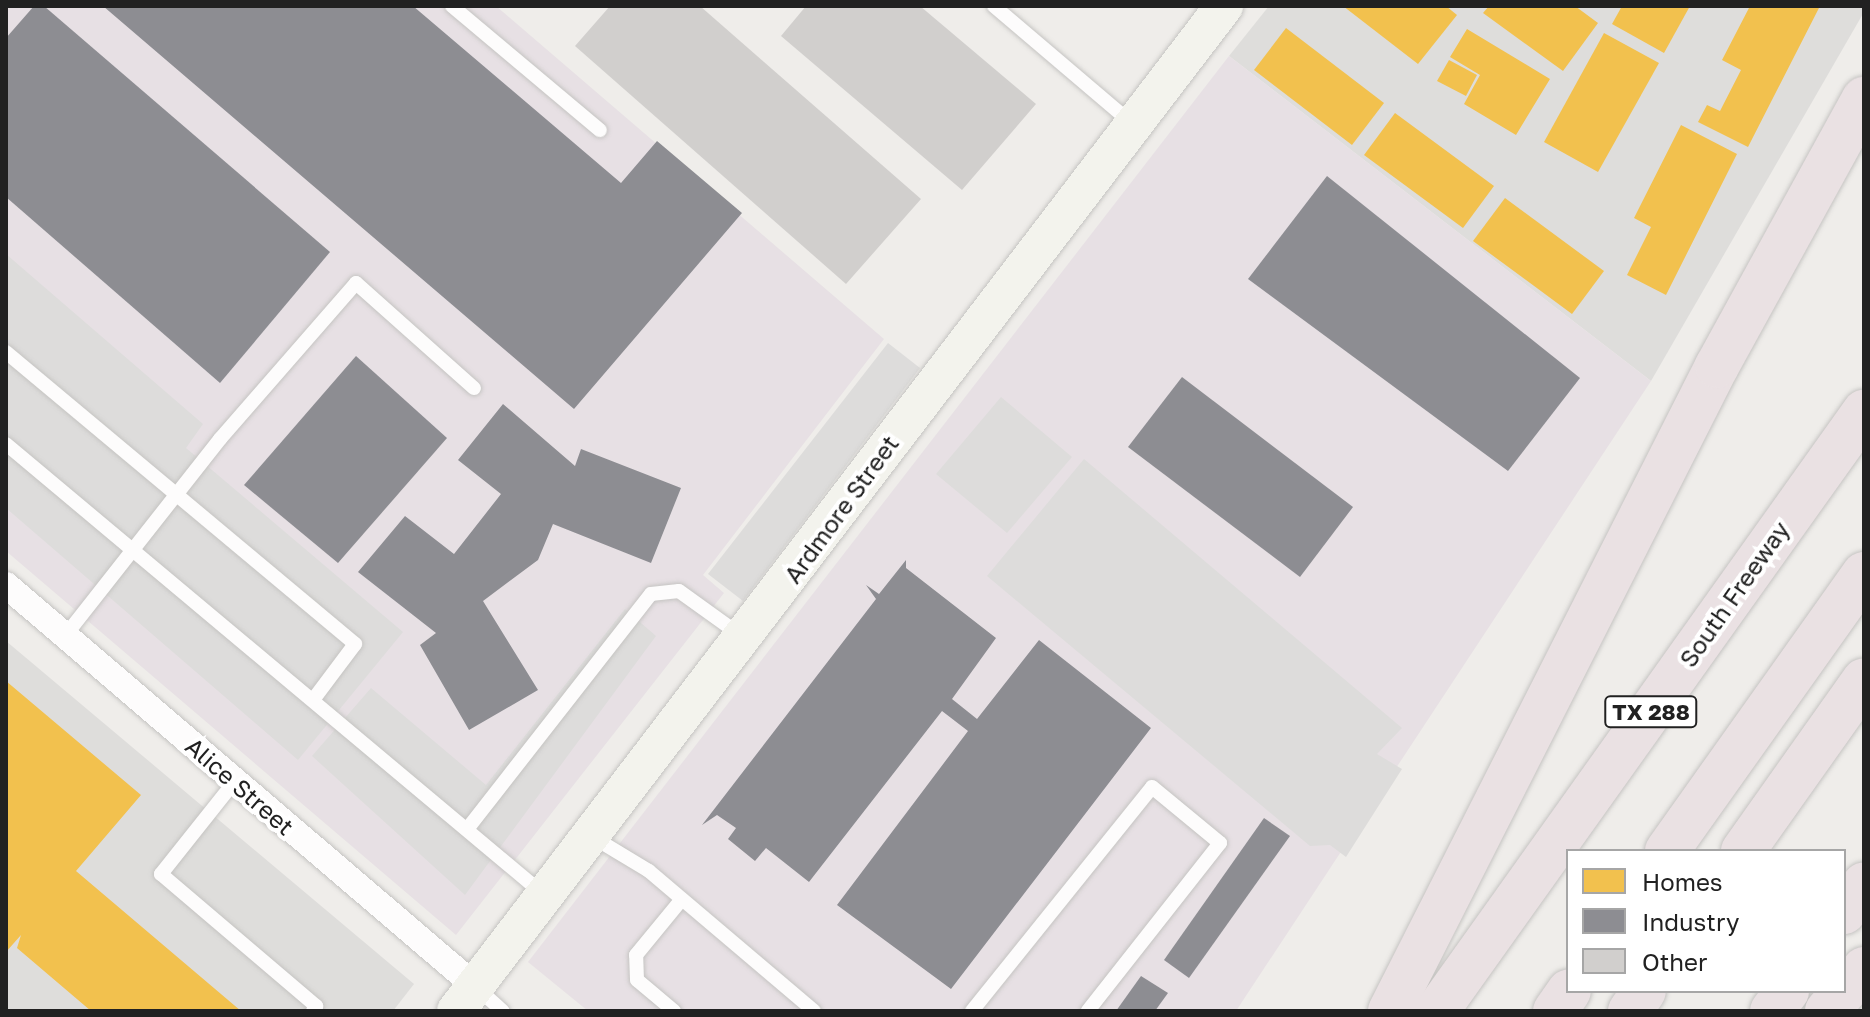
<!DOCTYPE html>
<html>
<head>
<meta charset="utf-8">
<style>
  body { margin:0 }
  #map { position:relative; width:1870px; height:1017px; overflow:hidden; background:#efedea; font-family:"Golos Text",sans-serif }
  div>[style] { position:absolute }
  .residential>* { inset:0; background:#dedddb }
  .industrial>* { inset:0; background:#e7e0e4 }
  .religious>* { inset:0; background:#dddcdb }
  .homes>* { inset:0; background:#f2c14e }
  .industry>* { inset:0; background:#8d8d92 }
  .building>* { inset:0; background:#d1cfcd }
  .roads { filter:drop-shadow(0 0 2px #c5c4c2) drop-shadow(0 0 2px #c5c4c2) }
  .lane>* { height:14px; margin:-7px; padding:0 7px; transform-origin:7px; border-radius:7px; background:#fdfcfc }
  .street>* { height:26px; margin:-13px; padding:0 13px; transform-origin:13px; border-radius:13px; background:#fdfcfc }
  .secondary>* { height:38px; margin:-19px; padding:0 19px; transform-origin:19px; border-radius:19px; background:#f3f3ed }
  .highway>* { height:44px; margin:-22px; padding:0 22px; transform-origin:22px; border-radius:22px; background:#eae1e3 }
  span { translate:-50% -50%; white-space:nowrap; text-align:center; line-height:1.15; -webkit-text-stroke:8px #fff; paint-order:stroke }
  .shield-label span { padding:2px 6px; background:#fff; border:2px solid; border-radius:6px; -webkit-text-stroke-width:0 }
  .shield-label { font-size:22px; color:#212121; font-weight:700 }
  .street-label { font-size:24px; color:#212121 }
  .frame { position:absolute; inset:0; border:8px solid #212121; pointer-events:none }
  .legend { position:absolute; left:1566px; top:849px; width:280px; height:144px; box-sizing:border-box; background:#fff; border:2px solid #a6a6a6; margin:0; padding:10px 14px; list-style:none; font-size:24px; color:#212121 }
  .legend li { display:flex; align-items:center; gap:16px; height:40px }
  .legend b { width:40px; border:2px solid #a6a6a6 }
</style>
</head>
<body>
<div id="map">
  <div class="residential">
    <i style="clip-path:polygon(1269px 6px,1864px 6px,1864px 12px,1651px 381px,1229px 56px)"></i>
    <i style="clip-path:polygon(6px 641px,414px 984px,393px 1011px,6px 1011px)"></i>
  </div>
  <div class="industrial">
    <i style="clip-path:polygon(6px 6px,496px 6px,884px 339px,703px 575px,724px 593px,456px 935px,6px 551px)"></i>
    <i style="clip-path:polygon(1229px 56px,1651px 381px,1236px 1011px,588px 1011px,528px 962px)"></i>
  </div>
  <div class="religious">
    <i style="clip-path:polygon(6px 254px,203px 424px,186px 448px,403px 632px,298px 760px,6px 508px)"></i>
    <i style="clip-path:polygon(888px 343px,920px 368px,743px 601px,708px 574px)"></i>
    <i style="clip-path:polygon(1001px 397px,1072px 457px,1007px 533px,936px 474px)"></i>
    <i style="clip-path:polygon(1084px 459px,1402px 728px,1377px 754px,1402px 769px,1346px 857px,1330px 845px,1310px 846px,987px 576px)"></i>
    <i style="clip-path:polygon(625px 609px,656px 636px,465px 895px,312px 756px,371px 688px,486px 785px)"></i>
  </div>
  <div class="homes">
    <i style="clip-path:polygon(1343px 6px,1446px 6px,1457px 15px,1418px 64px)"></i>
    <i style="clip-path:polygon(1489px 6px,1575px 6px,1598px 23px,1563px 71px,1483px 13px)"></i>
    <i style="clip-path:polygon(1622px 6px,1690px 6px,1664px 53px,1612px 24px)"></i>
    <i style="clip-path:polygon(1750px 6px,1820px 6px,1748px 147px,1698px 122px,1707px 105px,1720px 111px,1741px 70px,1722px 60px)"></i>
    <i style="clip-path:polygon(1286px 28px,1384px 103px,1352px 145px,1254px 70px)"></i>
    <i style="clip-path:polygon(1467px 29px,1550px 79px,1516px 135px,1464px 104px,1480px 75px,1450px 57px)"></i>
    <i style="clip-path:polygon(1604px 33px,1659px 63px,1598px 172px,1544px 142px)"></i>
    <i style="clip-path:polygon(1449px 60px,1477px 75px,1466px 96px,1437px 81px)"></i>
    <i style="clip-path:polygon(1395px 113px,1494px 186px,1463px 228px,1364px 155px)"></i>
    <i style="clip-path:polygon(1681px 125px,1737px 154px,1666px 295px,1627px 275px,1651px 227px,1634px 218px)"></i>
    <i style="clip-path:polygon(1505px 198px,1604px 271px,1572px 314px,1473px 241px)"></i>
    <i style="clip-path:polygon(6px 681px,141px 795px,76px 871px,241px 1011px,91px 1011px,17px 948px,21px 935px,6px 952px)"></i>
  </div>
  <div class="industry">
    <i style="clip-path:polygon(34px 6px,44px 6px,330px 252px,220px 383px,6px 197px,6px 38px)"></i>
    <i style="clip-path:polygon(103px 6px,413px 6px,621px 183px,657px 141px,742px 213px,574px 409px)"></i>
    <i style="clip-path:polygon(1327px 176px,1580px 378px,1508px 471px,1248px 279px)"></i>
    <i style="clip-path:polygon(356px 356px,447px 438px,338px 563px,244px 485px)"></i>
    <i style="clip-path:polygon(1182px 377px,1353px 507px,1300px 577px,1128px 447px)"></i>
    <i style="clip-path:polygon(503px 404px,575px 466px,581px 449px,681px 488px,651px 563px,553px 524px,538px 560px,483px 601px,538px 690px,469px 730px,420px 645px,436px 633px,358px 572px,405px 516px,454px 554px,501px 494px,458px 460px)"></i>
    <i style="clip-path:polygon(906px 560px,906px 568px,996px 638px,952px 699px,977px 719px,1039px 640px,1151px 728px,951px 989px,837px 905px,968px 731px,942px 711px,809px 882px,766px 848px,755px 861px,728px 839px,736px 828px,717px 815px,702px 825px,876px 599px,866px 585px,879px 594px)"></i>
    <i style="clip-path:polygon(1264px 818px,1290px 836px,1189px 978px,1164px 960px)"></i>
    <i style="clip-path:polygon(1141px 976px,1168px 993px,1155px 1011px,1116px 1011px)"></i>
  </div>
  <div class="building">
    <i style="clip-path:polygon(610px 6px,700px 6px,921px 199px,846px 284px,575px 46px)"></i>
    <i style="clip-path:polygon(806px 6px,920px 6px,1036px 104px,962px 190px,781px 36px)"></i>
  </div>
  <div class="roads">
    <div class="lane">
      <i style="left:452px;top:6px;width:193px;rotate:40deg"></i>
      <i style="left:994px;top:6px;width:184px;rotate:40.4deg"></i>
      <i style="left:6px;top:352px;width:455px;rotate:39.9deg"></i>
      <i style="left:355px;top:644px;width:70px;rotate:126.9deg"></i>
      <i style="left:6px;top:444px;width:699px;rotate:39.95deg"></i>
      <i style="left:65px;top:636px;width:251px;rotate:-51.8deg"></i>
      <i style="left:220px;top:439px;width:207px;rotate:-48.9deg"></i>
      <i style="left:356px;top:283px;width:158px;rotate:41.7deg"></i>
      <i style="left:235px;top:781px;width:119px;rotate:128.5deg"></i>
      <i style="left:161px;top:874px;width:204px;rotate:40.4deg"></i>
      <i style="left:316px;top:1006px;width:6px;rotate:121deg"></i>
      <i style="left:468px;top:828px;width:297px;rotate:-52deg"></i>
      <i style="left:651px;top:594px;width:28px;rotate:-6deg"></i>
      <i style="left:679px;top:591px;width:79px;rotate:35.7deg"></i>
      <i style="left:591px;top:836px;width:68px;rotate:31.1deg"></i>
      <i style="left:649px;top:871px;width:216px;rotate:40.3deg"></i>
      <i style="left:476px;top:987px;width:36px;rotate:42deg"></i>
      <i style="left:674px;top:1011px;width:48px;rotate:-140deg"></i>
      <i style="left:637px;top:980px;width:25px;rotate:-92deg"></i>
      <i style="left:636px;top:955px;width:72px;rotate:-50.6deg"></i>
      <i style="left:972px;top:1011px;width:287px;rotate:-51.2deg"></i>
      <i style="left:1152px;top:787px;width:88px;rotate:39.5deg"></i>
      <i style="left:1220px;top:843px;width:214px;rotate:128.2deg"></i>
    </div>
    <div class="street">
      <i style="left:6px;top:585px;width:617px;rotate:40.53deg"></i>
    </div>
    <div class="secondary">
      <i style="left:456px;top:1011px;width:1265px;rotate:-52.61deg"></i>
    </div>
    <div class="highway">
      <i style="left:1667px;top:851px;width:340px;rotate:-54.6deg"></i>
      <i style="left:1743px;top:851px;width:209px;rotate:-54.7deg"></i>
      <i style="left:1844px;top:912px;width:34px;rotate:-54deg"></i>
      <i style="left:1390px;top:1011px;width:723px;rotate:-63.12deg"></i>
      <i style="left:1717px;top:366px;width:305px;rotate:-61.2deg"></i>
      <i style="left:1437px;top:1011px;width:736px;rotate:-54.52deg"></i>
      <i style="left:1555px;top:1011px;width:24px;rotate:-55deg"></i>
      <i style="left:1630px;top:1011px;width:24px;rotate:-55deg"></i>
      <i style="left:1772px;top:1011px;width:25px;rotate:-53deg"></i>
      <i style="left:1827px;top:1011px;width:56px;rotate:-48.6deg"></i>
    </div>
  </div>
  <div class="shield-label">
    <span style="left:1651px;top:712px">TX 288</span>
  </div>
  <div class="street-label">
    <span style="left:841px;top:509px;rotate:-54deg">Ardmore Street</span>
    <span style="left:1734px;top:594px;rotate:-55deg">South Freeway</span>
    <span style="left:240px;top:786px;rotate:41deg">Alice Street</span>
  </div>
  <div class="frame"></div>
  <ul class="legend">
  <li><b style="height:22px;background:#f2c14e"></b>Homes</li>
  <li><b style="height:22px;background:#8d8d92"></b>Industry</li>
  <li><b style="height:22px;background:#d1cfcd"></b>Other</li>
  </ul>
</div>
</body>
</html>
